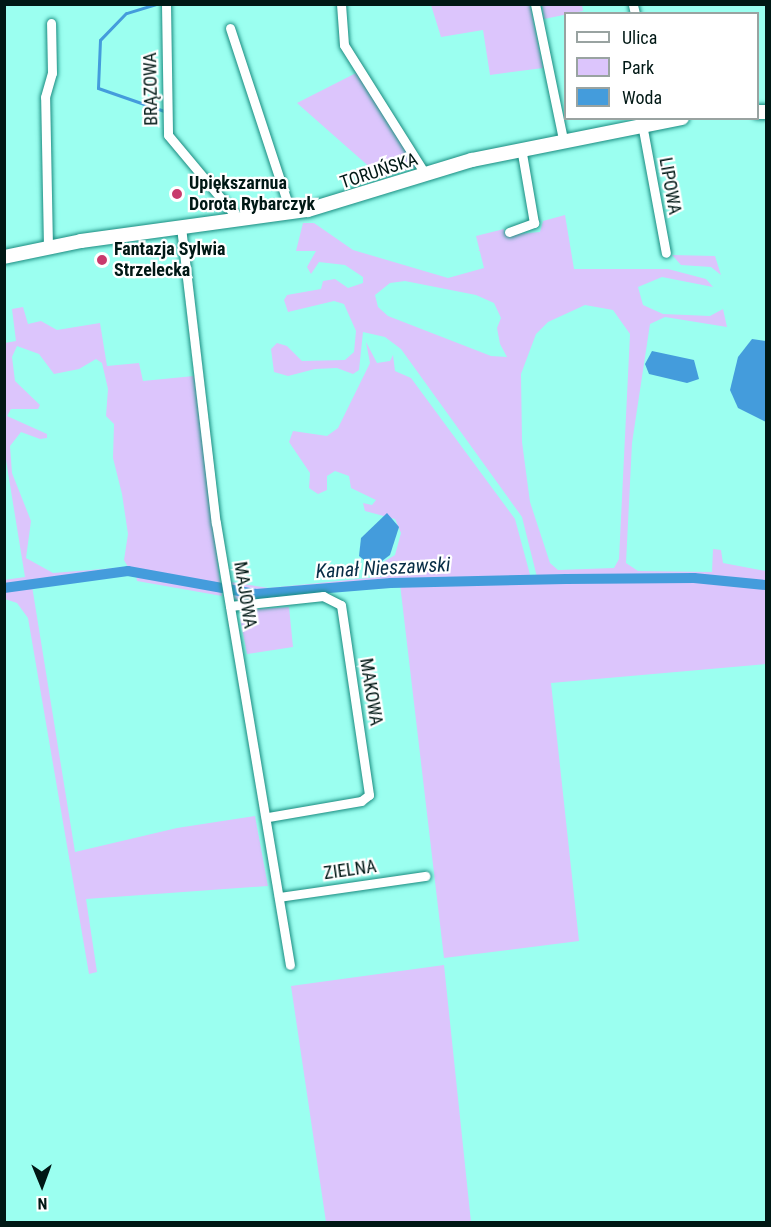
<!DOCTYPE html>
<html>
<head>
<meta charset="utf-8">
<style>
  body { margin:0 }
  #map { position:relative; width:771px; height:1227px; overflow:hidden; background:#9bfff0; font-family:"Roboto Condensed",sans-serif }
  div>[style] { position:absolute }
  .green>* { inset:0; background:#dcc5fc }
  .water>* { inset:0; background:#449cdc }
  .stream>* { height:3px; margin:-1.5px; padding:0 1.5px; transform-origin:1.5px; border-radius:1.5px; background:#449cdc }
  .canal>* { height:10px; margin:-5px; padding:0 5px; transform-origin:5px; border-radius:5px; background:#449cdc }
  .roads { filter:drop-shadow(0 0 2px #1a8c80) drop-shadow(0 0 2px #1a8c80) }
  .street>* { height:9px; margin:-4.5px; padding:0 4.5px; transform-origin:4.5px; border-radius:4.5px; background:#fff }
  .secondary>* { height:14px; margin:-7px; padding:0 7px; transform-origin:7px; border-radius:7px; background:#fff }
  .dots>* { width:16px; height:16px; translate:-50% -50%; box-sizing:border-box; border:3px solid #fff; border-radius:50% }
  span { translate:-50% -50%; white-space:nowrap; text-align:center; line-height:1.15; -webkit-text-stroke:4.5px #fff; paint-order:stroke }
  .street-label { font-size:18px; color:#001815 }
  .poi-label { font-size:18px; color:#001815; font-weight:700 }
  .left { translate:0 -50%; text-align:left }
  .water-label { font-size:20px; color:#072d46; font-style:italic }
  .frame { position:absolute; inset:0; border:6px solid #001815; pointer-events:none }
  .legend { position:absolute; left:564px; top:12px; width:195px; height:108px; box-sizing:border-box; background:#fff; border:2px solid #99a3a1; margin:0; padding:8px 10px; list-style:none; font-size:18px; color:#001815 }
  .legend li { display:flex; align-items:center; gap:12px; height:30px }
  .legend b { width:30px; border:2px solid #99a3a1 }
  .north { position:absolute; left:12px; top:1155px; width:60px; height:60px; -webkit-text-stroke:4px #fff; paint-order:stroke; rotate:179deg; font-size:16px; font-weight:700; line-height:24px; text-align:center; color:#001815 }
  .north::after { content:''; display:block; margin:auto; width:21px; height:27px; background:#001815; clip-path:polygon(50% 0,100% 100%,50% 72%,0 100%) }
</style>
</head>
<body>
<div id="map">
  <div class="green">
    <i style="clip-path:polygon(431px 5px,530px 5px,543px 68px,490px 75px,483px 30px,441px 37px)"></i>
    <i style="clip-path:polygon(542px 5px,582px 5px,583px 11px,544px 19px)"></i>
    <i style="clip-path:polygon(358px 72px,416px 167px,382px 178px,297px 103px)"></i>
    <i style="clip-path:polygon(evenodd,565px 215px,574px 269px,668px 269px,706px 279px,713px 287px,662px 277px,638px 287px,643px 305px,663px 314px,710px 316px,723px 309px,727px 327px,665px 317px,650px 324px,632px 443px,626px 563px,638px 571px,712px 572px,713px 549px,721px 550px,723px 563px,766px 571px,766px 664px,551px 683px,579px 941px,444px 958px,400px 584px,239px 601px,231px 597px,231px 582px,269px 588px,388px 576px,380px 564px,395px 555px,401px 533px,395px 519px,365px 511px,363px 503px,372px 505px,376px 500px,351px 488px,349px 476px,335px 471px,327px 476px,327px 490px,318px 494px,309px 488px,310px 473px,289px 442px,293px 431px,327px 436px,338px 428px,370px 363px,366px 342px,377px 363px,390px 361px,393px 355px,395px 371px,411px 378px,515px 519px,532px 582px,538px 581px,522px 517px,401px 349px,385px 337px,363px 332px,359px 370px,353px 374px,337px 368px,315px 369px,288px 376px,274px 372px,271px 349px,277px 343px,287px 346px,302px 361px,345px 360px,354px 352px,356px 331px,344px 304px,334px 301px,288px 312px,284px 300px,287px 295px,321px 289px,323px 281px,335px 279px,348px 288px,363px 283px,363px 277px,345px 265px,319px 262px,311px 274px,307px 267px,316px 251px,296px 251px,303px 223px,314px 223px,353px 250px,448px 278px,484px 268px,476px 236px,504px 229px,505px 235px,540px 232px,543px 221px,565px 215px,405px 281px,476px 295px,494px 303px,501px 318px,497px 328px,500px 344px,507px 357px,491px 356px,388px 316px,378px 307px,375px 295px,390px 283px,405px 281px,565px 215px,585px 305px,613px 310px,630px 334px,619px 559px,614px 568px,558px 570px,550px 563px,530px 502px,522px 442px,521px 374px,536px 334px,548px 322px,585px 305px)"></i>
    <i style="clip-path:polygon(672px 255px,715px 256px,721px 275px,711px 267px,681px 265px)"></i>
    <i style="clip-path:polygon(evenodd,23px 307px,28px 324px,41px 321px,57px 330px,100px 323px,107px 366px,139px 363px,143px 381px,194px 376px,222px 596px,137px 581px,136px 574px,32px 586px,75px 852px,177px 828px,255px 816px,268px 886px,86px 899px,97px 972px,89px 974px,28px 618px,17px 603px,5px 599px,4px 580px,25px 577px,5px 454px,5px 343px,16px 341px,12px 309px,23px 307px,17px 346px,39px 354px,54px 374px,79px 369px,96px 359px,102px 363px,108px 389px,106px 416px,114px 424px,113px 458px,122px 494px,128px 534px,124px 560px,128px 567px,53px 573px,26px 558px,31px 521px,12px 473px,10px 446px,21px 432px,40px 439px,47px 438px,47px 434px,7px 416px,11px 409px,38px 409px,40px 405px,15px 381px,12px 357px,17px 346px)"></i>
    <i style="clip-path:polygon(289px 607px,293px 647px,247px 654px,240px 619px,244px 610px)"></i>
    <i style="clip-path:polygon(444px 965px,471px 1222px,326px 1222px,291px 986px)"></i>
  </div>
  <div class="water">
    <i style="clip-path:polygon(752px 339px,766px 341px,766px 422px,738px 408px,730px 390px,738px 357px)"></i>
    <i style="clip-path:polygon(652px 351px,694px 360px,699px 379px,687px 383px,649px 374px,645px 364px)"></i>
    <i style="clip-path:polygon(387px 513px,399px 527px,390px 555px,382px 561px,364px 560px,359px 556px,361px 538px)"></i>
  </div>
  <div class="stream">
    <i style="left:156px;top:4px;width:31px;rotate:163deg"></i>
    <i style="left:126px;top:13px;width:37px;rotate:134deg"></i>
    <i style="left:100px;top:40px;width:48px;rotate:92.4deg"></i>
    <i style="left:98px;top:88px;width:70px;rotate:19.2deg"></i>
  </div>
  <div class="canal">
    <i style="left:4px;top:588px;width:125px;rotate:-7.8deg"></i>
    <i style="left:128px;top:571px;width:130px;rotate:10.2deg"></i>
    <i style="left:256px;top:594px;width:135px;rotate:-4.7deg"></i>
    <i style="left:391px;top:583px;width:175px;rotate:-1.3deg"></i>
    <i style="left:566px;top:579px;width:128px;rotate:-0.4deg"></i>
    <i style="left:694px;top:578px;width:72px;rotate:5.6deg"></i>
  </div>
  <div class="roads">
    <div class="street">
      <i style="left:166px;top:4px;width:131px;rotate:89.1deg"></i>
      <i style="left:168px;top:135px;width:111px;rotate:50.1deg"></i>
      <i style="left:341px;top:4px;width:41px;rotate:85.8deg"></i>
      <i style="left:344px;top:45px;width:154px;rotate:57.8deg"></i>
      <i style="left:535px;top:4px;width:138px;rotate:78.3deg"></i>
      <i style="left:633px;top:5px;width:9px;rotate:77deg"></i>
      <i style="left:230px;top:28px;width:195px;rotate:71.8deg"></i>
      <i style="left:642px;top:124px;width:131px;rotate:79.5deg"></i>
      <i style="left:181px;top:227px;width:298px;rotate:83.3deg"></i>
      <i style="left:216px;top:523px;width:448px;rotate:80.5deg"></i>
      <i style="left:509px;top:232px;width:27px;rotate:-20deg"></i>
      <i style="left:534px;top:223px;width:76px;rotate:-99.8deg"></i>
      <i style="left:48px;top:247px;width:150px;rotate:-91.1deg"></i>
      <i style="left:45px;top:97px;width:25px;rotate:-74deg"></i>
      <i style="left:52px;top:73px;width:50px;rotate:-91.1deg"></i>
      <i style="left:230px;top:606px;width:94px;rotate:-6.1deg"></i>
      <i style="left:323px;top:596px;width:20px;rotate:27deg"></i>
      <i style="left:341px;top:605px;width:192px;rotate:81.6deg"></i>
      <i style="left:369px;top:795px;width:10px;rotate:143deg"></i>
      <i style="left:361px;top:801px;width:94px;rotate:170.2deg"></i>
      <i style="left:279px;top:897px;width:148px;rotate:-8.2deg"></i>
    </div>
    <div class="secondary">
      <i style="left:758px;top:112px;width:8px"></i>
      <i style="left:4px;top:257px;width:79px;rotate:-11.7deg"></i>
      <i style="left:81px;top:241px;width:229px;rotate:-7.8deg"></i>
      <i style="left:308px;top:210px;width:171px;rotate:-17deg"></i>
      <i style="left:472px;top:160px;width:214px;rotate:-11.3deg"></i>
    </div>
  </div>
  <div class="dots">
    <i style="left:177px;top:194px;background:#c83b6c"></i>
    <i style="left:102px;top:260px;background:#c83b6c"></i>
  </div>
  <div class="street-label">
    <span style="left:151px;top:89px;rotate:-91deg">BRĄZOWA</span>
    <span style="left:379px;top:171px;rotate:-18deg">TORUŃSKA</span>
    <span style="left:670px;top:186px;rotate:80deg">LIPOWA</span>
    <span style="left:245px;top:595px;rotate:81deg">MAJOWA</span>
    <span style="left:371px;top:692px;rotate:81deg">MAKOWA</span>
    <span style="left:350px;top:870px;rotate:-8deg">ZIELNA</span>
  </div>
  <div class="poi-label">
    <span class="left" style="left:189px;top:194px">Upiększarnua<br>Dorota Rybarczyk</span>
    <span class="left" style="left:114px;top:260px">Fantazja Sylwia<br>Strzelecka</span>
  </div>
  <div class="water-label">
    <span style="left:383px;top:568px;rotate:-3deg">Kanał Nieszawski</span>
  </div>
  <div class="frame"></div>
  <ul class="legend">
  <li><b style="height:8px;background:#fff"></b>Ulica</li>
  <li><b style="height:16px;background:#dcc5fc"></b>Park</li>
  <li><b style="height:16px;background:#449cdc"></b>Woda</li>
  </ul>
  <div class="north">N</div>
</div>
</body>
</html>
